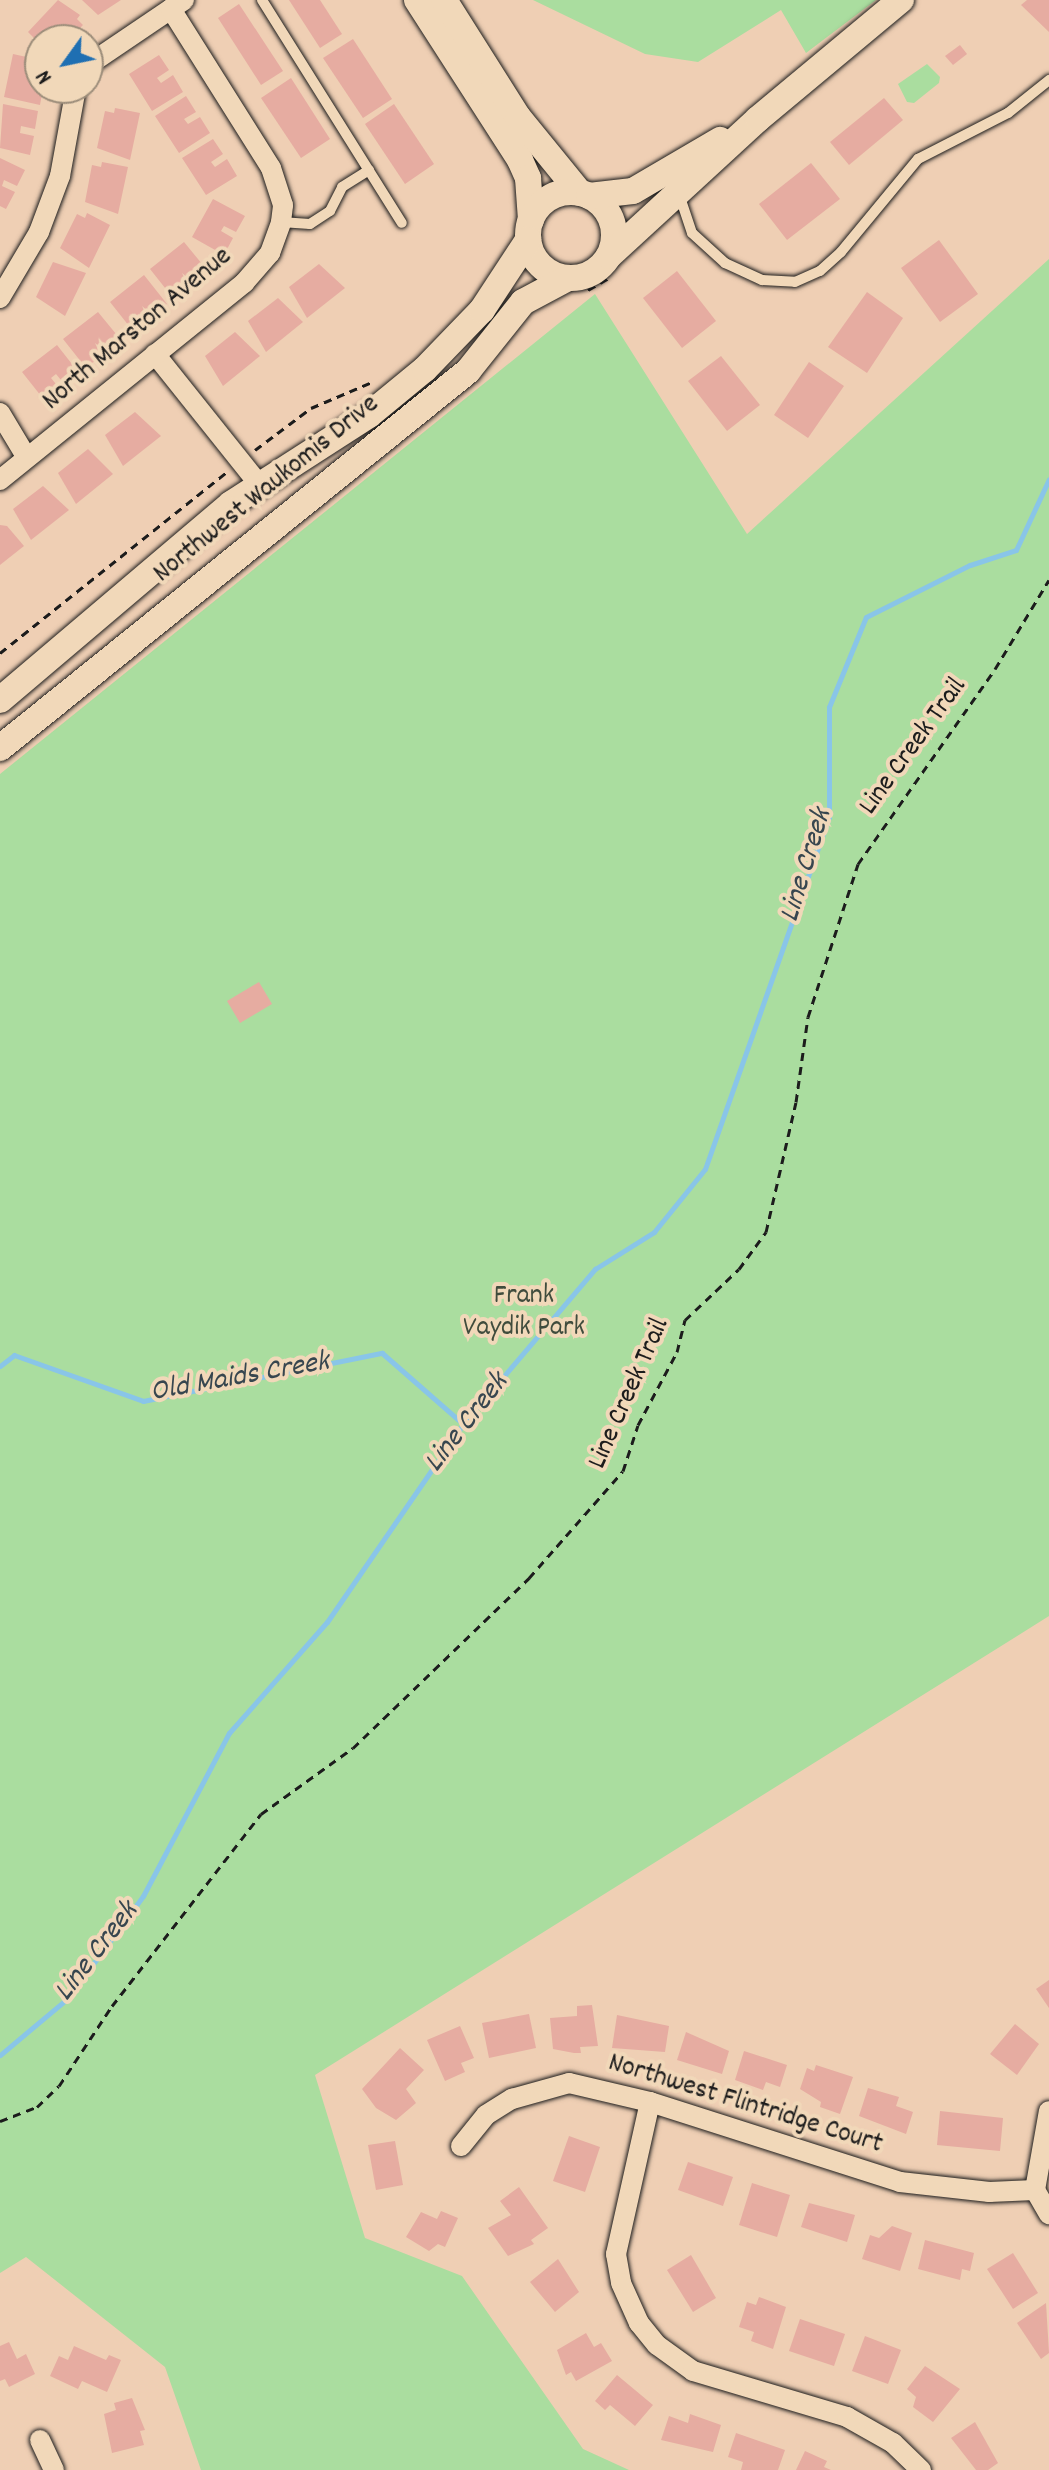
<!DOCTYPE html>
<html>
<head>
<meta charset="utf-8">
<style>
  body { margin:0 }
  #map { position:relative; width:1049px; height:2470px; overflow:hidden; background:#efcfb4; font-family:Dekko,sans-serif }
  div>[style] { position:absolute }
  .green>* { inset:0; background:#aadd9f }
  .stream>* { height:5px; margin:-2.5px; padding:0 2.5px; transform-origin:2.5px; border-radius:2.5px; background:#89c5e8 }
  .building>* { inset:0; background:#e6aca1 }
  .path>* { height:3px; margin-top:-1.5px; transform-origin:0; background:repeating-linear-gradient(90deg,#1c1c1c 0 8px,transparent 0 14px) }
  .roads { filter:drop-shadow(0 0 2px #1c1c1c) drop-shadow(0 0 2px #1c1c1c) }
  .lane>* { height:10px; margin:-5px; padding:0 5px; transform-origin:5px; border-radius:5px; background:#f1d8b9 }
  .street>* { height:20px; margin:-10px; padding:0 10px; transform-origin:10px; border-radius:10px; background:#f1d8b9 }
  .secondary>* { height:26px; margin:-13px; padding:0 13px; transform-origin:13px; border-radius:13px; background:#f1d8b9 }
  .secondary>.ring { margin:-13px; padding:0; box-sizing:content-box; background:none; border:26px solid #f1d8b9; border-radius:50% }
  span { translate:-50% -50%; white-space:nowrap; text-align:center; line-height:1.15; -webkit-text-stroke:8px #f1d8b9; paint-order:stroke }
  .street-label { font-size:28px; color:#1c1c1c }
  .park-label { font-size:28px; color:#404c3d }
  .water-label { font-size:30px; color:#37464f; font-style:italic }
  .north { position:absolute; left:24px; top:24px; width:80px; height:80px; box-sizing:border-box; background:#f1d8b9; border:2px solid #9c8d7a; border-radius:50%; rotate:237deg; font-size:22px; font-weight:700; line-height:32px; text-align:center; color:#1c1c1c }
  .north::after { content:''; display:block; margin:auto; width:28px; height:36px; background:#1f6fb2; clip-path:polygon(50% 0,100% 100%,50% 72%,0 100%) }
</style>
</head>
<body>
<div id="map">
  <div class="green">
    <i style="clip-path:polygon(533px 0,876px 0,806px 53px,781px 10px,698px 62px,645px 54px)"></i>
    <i style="clip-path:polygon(927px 64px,940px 77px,939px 83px,914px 103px,907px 102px,898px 84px)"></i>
    <i style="clip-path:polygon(1049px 259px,1049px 1616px,315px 2075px,365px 2238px,462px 2276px,583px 2449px,629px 2470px,201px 2470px,165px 2367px,26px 2257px,0 2273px,0 774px,595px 294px,747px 534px)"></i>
  </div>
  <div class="stream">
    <i style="left:0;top:1366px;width:18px;rotate:-38deg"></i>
    <i style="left:14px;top:1355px;width:137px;rotate:19.6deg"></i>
    <i style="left:143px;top:1401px;width:244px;rotate:-11.4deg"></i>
    <i style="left:382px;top:1353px;width:108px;rotate:41.2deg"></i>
    <i style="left:0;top:2055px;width:89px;rotate:-40deg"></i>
    <i style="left:68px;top:1998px;width:127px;rotate:-53.7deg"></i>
    <i style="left:143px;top:1896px;width:184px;rotate:-62.2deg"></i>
    <i style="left:229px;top:1733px;width:148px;rotate:-48.6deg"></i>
    <i style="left:327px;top:1622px;width:240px;rotate:-55.5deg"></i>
    <i style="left:463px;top:1424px;width:204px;rotate:-49.6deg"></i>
    <i style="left:595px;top:1269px;width:70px;rotate:-32.1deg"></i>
    <i style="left:654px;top:1232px;width:81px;rotate:-51deg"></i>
    <i style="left:705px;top:1169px;width:373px;rotate:-70.6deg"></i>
    <i style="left:829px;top:817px;width:110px;rotate:-90deg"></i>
    <i style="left:829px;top:707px;width:97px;rotate:-67.7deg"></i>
    <i style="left:866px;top:617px;width:116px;rotate:-26.6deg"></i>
    <i style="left:970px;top:565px;width:48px;rotate:-18.1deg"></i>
    <i style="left:1016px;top:550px;width:78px;rotate:-65.1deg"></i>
  </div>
  <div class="building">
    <i style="clip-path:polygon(58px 0,80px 15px,77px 19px,83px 25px,68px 40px,40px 44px,28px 32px)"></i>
    <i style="clip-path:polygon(82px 0,121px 0,98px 15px)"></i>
    <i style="clip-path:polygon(289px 0,320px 0,342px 34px,320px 48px)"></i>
    <i style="clip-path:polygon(1027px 0,1049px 0,1049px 32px,1021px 5px)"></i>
    <i style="clip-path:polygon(239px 4px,283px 71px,261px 85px,218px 18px)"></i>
    <i style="clip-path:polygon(353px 39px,392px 99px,363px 118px,323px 58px)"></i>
    <i style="clip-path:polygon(960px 45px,967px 54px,953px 65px,945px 56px)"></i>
    <i style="clip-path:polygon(13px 54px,40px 60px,40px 79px,31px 77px,30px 83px,43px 88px,40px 105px,4px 97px)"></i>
    <i style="clip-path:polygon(159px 55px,169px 70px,157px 78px,161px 83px,173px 75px,183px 92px,152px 111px,129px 74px)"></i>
    <i style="clip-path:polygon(291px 78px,330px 139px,301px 158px,261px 98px)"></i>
    <i style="clip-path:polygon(186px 96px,196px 112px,184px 119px,188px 124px,200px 117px,210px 133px,179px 153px,155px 116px)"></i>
    <i style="clip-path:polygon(884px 98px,903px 120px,849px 165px,830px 142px)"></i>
    <i style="clip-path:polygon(3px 104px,38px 111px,35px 129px,21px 126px,20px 133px,34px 136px,30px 155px,0 148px)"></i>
    <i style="clip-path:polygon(394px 104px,434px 164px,405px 184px,365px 124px)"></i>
    <i style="clip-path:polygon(115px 108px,140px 113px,130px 160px,97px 148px,105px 111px,114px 113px)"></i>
    <i style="clip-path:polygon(213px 139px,223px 154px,211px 162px,215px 167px,227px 159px,237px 176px,206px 195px,182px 158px)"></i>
    <i style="clip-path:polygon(0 158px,25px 170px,17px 186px,4px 180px,2px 186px,15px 192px,6px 209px,0 206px)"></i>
    <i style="clip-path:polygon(102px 162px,128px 167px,118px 214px,85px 202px,92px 165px,101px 167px)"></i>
    <i style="clip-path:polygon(811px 163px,840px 199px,787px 240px,759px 204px)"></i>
    <i style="clip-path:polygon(213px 199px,245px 216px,236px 232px,224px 226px,221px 231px,233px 238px,224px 255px,192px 237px)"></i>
    <i style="clip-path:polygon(87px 213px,110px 225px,89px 268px,60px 248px,77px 214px,85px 218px)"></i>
    <i style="clip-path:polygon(939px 240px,978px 294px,940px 322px,901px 268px)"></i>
    <i style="clip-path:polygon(184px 242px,207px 270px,193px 282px,182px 273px,188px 286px,173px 298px,150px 269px)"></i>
    <i style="clip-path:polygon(53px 262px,86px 273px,65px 316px,36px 297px)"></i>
    <i style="clip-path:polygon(319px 264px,345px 288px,307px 318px,289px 287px)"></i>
    <i style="clip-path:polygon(677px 271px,716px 321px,682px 348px,643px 298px)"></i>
    <i style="clip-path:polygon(144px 275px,167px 304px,152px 315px,142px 306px,148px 319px,133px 331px,110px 302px)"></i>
    <i style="clip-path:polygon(867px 292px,903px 318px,867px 373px,828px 347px)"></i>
    <i style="clip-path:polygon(278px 298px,303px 322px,266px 352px,248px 321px)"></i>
    <i style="clip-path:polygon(98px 312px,121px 340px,106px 352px,95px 343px,101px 356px,86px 368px,63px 339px)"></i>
    <i style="clip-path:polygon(235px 332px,260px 356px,223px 386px,205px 356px)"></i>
    <i style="clip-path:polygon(57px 345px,79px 373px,65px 385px,56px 374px,51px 378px,60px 389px,45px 401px,22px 372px)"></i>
    <i style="clip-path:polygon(721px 356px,760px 405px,727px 431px,688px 381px)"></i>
    <i style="clip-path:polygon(809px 362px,844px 386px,808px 438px,774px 415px)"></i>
    <i style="clip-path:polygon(135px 412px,161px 436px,123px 466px,105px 435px)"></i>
    <i style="clip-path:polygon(88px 449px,113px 474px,76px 504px,58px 473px)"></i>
    <i style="clip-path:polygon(43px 486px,69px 510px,31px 540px,13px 509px)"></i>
    <i style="clip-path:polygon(0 525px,7px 526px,24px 546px,0 565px)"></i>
    <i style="clip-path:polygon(259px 982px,272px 1004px,240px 1023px,227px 1001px)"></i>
    <i style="clip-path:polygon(1049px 1980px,1049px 2008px,1036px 1989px)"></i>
    <i style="clip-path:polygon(592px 2005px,598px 2046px,580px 2047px,581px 2053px,574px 2053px,553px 2049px,550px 2018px,577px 2016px,577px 2006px)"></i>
    <i style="clip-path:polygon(529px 2014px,536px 2048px,489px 2058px,482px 2023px)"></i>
    <i style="clip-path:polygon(617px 2015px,669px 2026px,665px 2052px,612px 2048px)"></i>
    <i style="clip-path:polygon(1015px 2024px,1039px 2044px,1017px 2075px,990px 2054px)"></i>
    <i style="clip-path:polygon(460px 2026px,474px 2058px,461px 2063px,465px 2072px,445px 2081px,427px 2040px)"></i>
    <i style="clip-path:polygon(686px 2032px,729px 2051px,722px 2074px,677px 2060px)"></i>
    <i style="clip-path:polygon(400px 2048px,424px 2070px,406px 2089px,416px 2103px,396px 2120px,376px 2108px,362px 2089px)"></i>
    <i style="clip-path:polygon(744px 2051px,787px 2065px,780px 2087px,766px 2082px,763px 2090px,735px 2080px)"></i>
    <i style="clip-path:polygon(816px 2065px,853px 2077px,840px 2114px,820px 2107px,821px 2102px,800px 2089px,807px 2068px,814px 2071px)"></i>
    <i style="clip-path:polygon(868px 2088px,899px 2097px,896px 2106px,913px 2112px,906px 2134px,859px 2116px)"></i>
    <i style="clip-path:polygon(940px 2111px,1003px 2118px,1000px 2151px,937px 2145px)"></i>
    <i style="clip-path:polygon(569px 2136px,600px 2147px,585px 2192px,553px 2181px)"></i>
    <i style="clip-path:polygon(395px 2141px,403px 2185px,376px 2190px,368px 2145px)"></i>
    <i style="clip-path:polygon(688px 2162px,733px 2177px,723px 2206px,678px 2190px)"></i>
    <i style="clip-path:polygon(752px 2183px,790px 2195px,777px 2237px,739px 2225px)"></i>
    <i style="clip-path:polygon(519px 2187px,548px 2228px,531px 2240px,534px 2244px,508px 2256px,488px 2228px,511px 2215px,500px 2201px)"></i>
    <i style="clip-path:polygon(809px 2203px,855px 2215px,847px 2242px,801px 2227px)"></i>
    <i style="clip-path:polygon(441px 2211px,458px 2218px,445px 2247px,438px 2244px,429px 2251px,406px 2237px,421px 2212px,437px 2219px)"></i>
    <i style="clip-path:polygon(892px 2226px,912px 2233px,900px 2271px,862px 2259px,870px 2235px,879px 2238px)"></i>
    <i style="clip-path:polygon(925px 2240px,974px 2253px,970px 2271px,962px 2269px,960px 2280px,918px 2269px)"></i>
    <i style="clip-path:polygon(1013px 2253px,1038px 2293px,1013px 2309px,987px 2269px)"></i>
    <i style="clip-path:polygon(691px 2255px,716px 2298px,693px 2312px,667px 2270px)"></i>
    <i style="clip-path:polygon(558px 2259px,579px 2292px,555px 2312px,530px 2282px)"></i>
    <i style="clip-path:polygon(759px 2297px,786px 2307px,773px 2349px,751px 2341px,754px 2332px,739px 2327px,747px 2302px,756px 2305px)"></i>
    <i style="clip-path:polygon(1046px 2303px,1049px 2353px,1041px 2359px,1017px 2323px)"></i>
    <i style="clip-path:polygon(800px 2319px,845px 2334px,834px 2366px,789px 2351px)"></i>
    <i style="clip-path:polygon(586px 2333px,594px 2347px,601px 2343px,612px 2361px,576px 2381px,571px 2372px,566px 2375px,557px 2350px)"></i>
    <i style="clip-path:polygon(865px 2336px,901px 2350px,888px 2384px,852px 2371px)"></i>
    <i style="clip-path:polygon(9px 2342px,17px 2359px,26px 2354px,35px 2374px,9px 2387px,5px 2379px,0 2381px,0 2346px)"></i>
    <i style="clip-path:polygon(74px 2346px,106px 2360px,109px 2355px,121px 2360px,107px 2392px,82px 2381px,78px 2389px,50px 2376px,59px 2356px,68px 2360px)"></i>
    <i style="clip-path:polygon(925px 2366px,960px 2389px,933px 2422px,913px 2407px,916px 2397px,907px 2389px)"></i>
    <i style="clip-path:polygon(617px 2375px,653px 2405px,635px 2426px,610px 2405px,605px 2410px,595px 2401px)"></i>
    <i style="clip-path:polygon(132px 2398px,145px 2430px,140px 2431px,144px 2445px,112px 2453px,104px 2414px,116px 2410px,114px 2403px)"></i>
    <i style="clip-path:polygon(690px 2414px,721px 2425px,713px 2452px,661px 2440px,669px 2416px,688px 2423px)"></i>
    <i style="clip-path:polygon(975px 2422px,998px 2463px,988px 2470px,976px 2470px,951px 2438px)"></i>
    <i style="clip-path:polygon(736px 2433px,785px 2450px,778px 2470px,741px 2470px,743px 2462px,728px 2457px)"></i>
    <i style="clip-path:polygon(805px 2451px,827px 2461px,824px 2467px,831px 2470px,796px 2470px)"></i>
  </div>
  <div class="path">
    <i style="left:588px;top:290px;width:24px;rotate:-30deg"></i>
    <i style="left:255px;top:450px;width:70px;rotate:-36.9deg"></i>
    <i style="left:311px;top:408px;width:66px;rotate:-23.1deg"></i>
    <i style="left:0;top:653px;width:290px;rotate:-38.6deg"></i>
    <i style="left:0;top:2121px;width:40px;rotate:-21deg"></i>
    <i style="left:37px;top:2107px;width:30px;rotate:-44deg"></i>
    <i style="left:59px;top:2086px;width:96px;rotate:-56.5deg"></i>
    <i style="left:112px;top:2006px;width:243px;rotate:-52.2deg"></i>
    <i style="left:261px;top:1814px;width:113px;rotate:-35.7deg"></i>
    <i style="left:353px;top:1748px;width:245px;rotate:-44deg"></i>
    <i style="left:529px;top:1578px;width:142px;rotate:-48.7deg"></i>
    <i style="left:623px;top:1471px;width:48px;rotate:-71.9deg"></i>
    <i style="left:638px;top:1425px;width:83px;rotate:-61.9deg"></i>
    <i style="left:677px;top:1352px;width:33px;rotate:-76deg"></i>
    <i style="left:685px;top:1320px;width:74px;rotate:-43.4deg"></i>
    <i style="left:739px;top:1269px;width:46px;rotate:-53.9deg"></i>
    <i style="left:766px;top:1232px;width:133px;rotate:-77deg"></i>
    <i style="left:796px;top:1102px;width:86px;rotate:-82deg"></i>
    <i style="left:808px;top:1017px;width:161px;rotate:-71.9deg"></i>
    <i style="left:858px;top:864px;width:238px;rotate:-54.9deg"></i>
    <i style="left:995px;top:669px;width:104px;rotate:-58.8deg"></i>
  </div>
  <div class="roads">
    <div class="lane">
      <i style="left:262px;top:0;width:263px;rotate:57.9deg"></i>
      <i style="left:679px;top:194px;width:41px;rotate:71.6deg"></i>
      <i style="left:692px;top:233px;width:45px;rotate:42.3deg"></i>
      <i style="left:725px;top:263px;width:41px;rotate:24.7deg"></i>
      <i style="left:762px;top:280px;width:33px;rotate:3deg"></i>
      <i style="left:795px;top:282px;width:27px;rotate:-24deg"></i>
      <i style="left:820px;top:271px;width:28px;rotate:-42deg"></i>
      <i style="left:841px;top:252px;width:121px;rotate:-50.4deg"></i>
      <i style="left:918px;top:159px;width:101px;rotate:-27.1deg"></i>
      <i style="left:1008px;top:113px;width:53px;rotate:-38.8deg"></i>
      <i style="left:281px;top:222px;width:29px;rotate:4deg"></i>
      <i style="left:310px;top:224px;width:24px;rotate:-33deg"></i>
      <i style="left:330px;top:211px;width:27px;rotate:-63deg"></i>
      <i style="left:342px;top:187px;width:32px;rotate:-32deg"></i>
    </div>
    <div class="street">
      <i style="left:88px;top:65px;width:116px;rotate:-34.1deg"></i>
      <i style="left:0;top:298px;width:77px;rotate:-59.4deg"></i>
      <i style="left:39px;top:232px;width:60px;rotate:-69.4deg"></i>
      <i style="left:60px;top:176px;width:89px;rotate:-79.7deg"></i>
      <i style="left:155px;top:354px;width:165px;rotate:51.4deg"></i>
      <i style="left:0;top:413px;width:52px;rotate:59deg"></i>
      <i style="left:0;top:480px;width:314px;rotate:-38.9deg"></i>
      <i style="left:244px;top:283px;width:40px;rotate:-49deg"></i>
      <i style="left:270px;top:253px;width:33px;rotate:-70deg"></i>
      <i style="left:281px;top:222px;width:17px;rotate:-83deg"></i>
      <i style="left:283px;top:205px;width:39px;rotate:-108deg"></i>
      <i style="left:271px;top:168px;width:188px;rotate:-122.2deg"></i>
      <i style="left:650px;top:2102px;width:156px;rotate:102.6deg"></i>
      <i style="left:616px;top:2254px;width:29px;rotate:80deg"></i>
      <i style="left:621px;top:2283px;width:44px;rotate:65.8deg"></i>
      <i style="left:639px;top:2323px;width:28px;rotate:51deg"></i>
      <i style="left:657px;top:2345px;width:44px;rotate:35.8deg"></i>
      <i style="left:693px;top:2371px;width:161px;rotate:16.6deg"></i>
      <i style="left:847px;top:2417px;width:53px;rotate:29.5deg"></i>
      <i style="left:893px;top:2443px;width:39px;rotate:44deg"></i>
      <i style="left:461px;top:2146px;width:40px;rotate:-51deg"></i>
      <i style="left:486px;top:2115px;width:31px;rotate:-32deg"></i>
      <i style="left:512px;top:2099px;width:59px;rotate:-15.7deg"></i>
      <i style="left:569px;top:2083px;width:83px;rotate:13.2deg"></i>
      <i style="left:650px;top:2102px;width:262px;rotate:17.7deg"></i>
      <i style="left:900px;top:2182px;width:90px;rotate:6.4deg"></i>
      <i style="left:989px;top:2192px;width:46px;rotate:-2.5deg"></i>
      <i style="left:1035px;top:2190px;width:80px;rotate:-80deg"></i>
      <i style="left:1035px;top:2190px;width:28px;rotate:60deg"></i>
      <i style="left:40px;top:2440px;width:33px;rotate:65deg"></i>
    </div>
    <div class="secondary">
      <i style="left:417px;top:0;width:190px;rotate:57.2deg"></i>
      <i style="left:520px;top:160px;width:20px;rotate:66deg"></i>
      <i style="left:528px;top:178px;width:42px;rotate:85.9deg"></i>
      <i style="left:444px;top:0;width:138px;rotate:57.7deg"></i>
      <i style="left:518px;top:117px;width:98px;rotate:50.8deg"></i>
      <i class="ring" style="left:528px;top:192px;width:60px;height:60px"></i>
      <i style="left:589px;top:196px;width:44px;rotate:-6.5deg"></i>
      <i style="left:633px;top:191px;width:101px;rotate:-30.4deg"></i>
      <i style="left:609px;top:256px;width:202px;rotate:-42.6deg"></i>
      <i style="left:758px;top:119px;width:186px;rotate:-39.8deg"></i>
      <i style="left:0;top:700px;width:303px;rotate:-40.3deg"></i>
      <i style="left:231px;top:504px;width:164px;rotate:-32.8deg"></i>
      <i style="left:369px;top:415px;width:72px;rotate:-39.4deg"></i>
      <i style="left:425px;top:369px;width:82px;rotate:-46deg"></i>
      <i style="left:482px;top:310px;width:84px;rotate:-56.7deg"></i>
      <i style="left:0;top:748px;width:601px;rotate:-38.85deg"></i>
      <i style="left:468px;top:371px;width:88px;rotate:-51.4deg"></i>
      <i style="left:523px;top:302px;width:51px;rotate:-28.1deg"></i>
    </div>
  </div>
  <div class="street-label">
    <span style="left:138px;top:330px;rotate:-40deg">North Marston Avenue</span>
    <span style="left:267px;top:490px;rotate:-39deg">Northwest Waukomis Drive</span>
    <span style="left:914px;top:747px;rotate:-54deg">Line Creek Trail</span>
    <span style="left:630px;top:1394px;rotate:-66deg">Line Creek Trail</span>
    <span style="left:745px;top:2105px;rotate:17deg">Northwest Flintridge Court</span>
  </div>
  <div class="park-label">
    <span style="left:524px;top:1313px">Frank<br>Vaydik Park</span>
  </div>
  <div class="water-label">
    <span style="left:808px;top:866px;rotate:-73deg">Line Creek</span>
    <span style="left:240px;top:1379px;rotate:-10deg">Old Maids Creek</span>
    <span style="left:468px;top:1424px;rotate:-52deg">Line Creek</span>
    <span style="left:98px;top:1953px;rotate:-52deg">Line Creek</span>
  </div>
  <div class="north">N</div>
</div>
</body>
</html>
